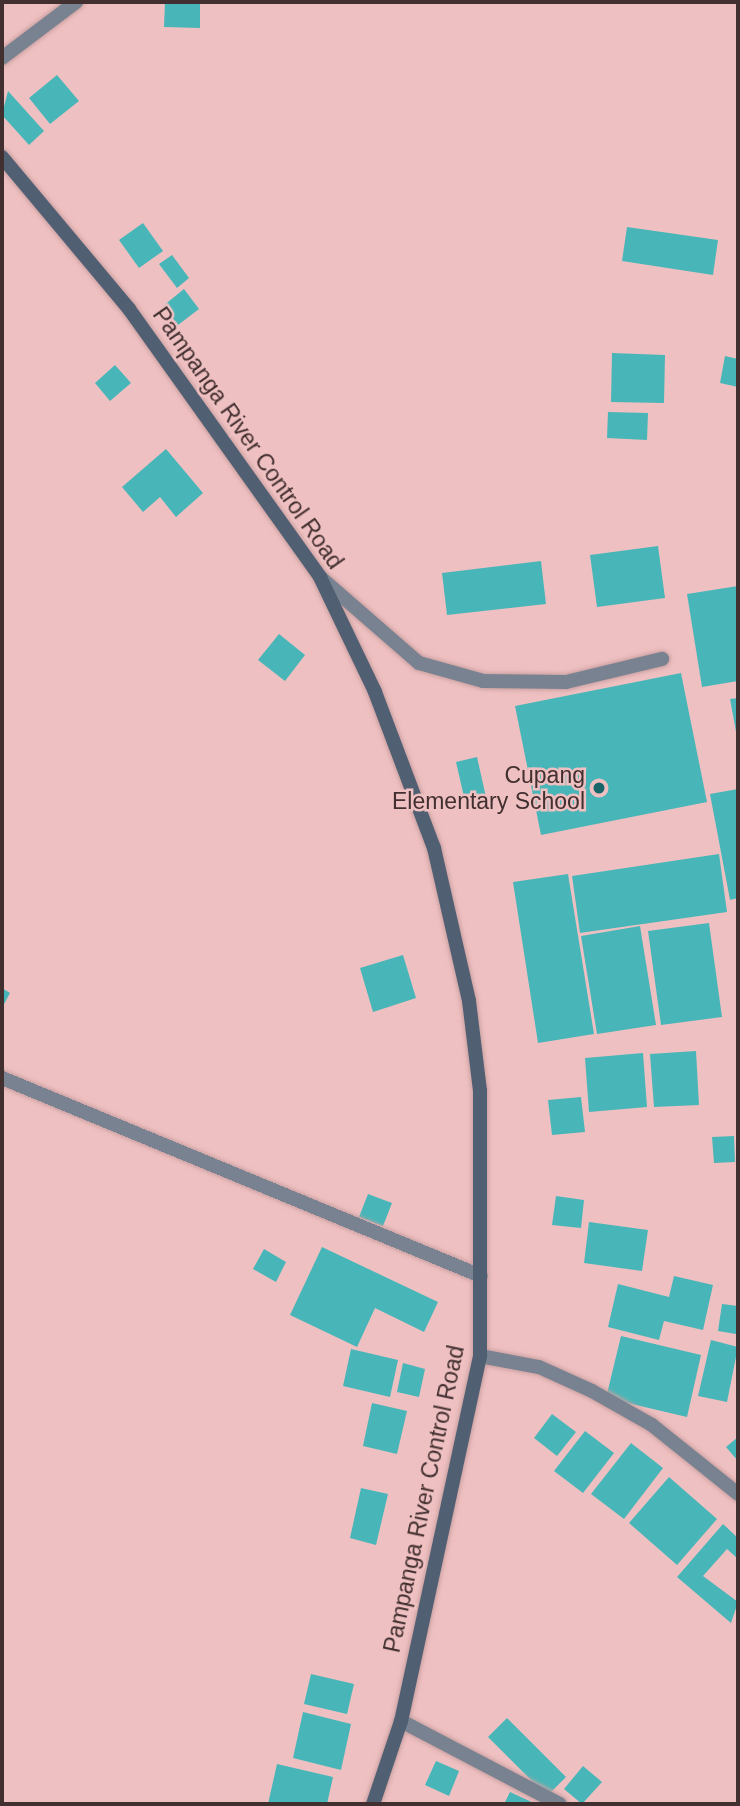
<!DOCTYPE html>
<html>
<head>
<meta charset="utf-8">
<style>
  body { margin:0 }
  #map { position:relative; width:740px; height:1806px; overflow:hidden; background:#efc0c1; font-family:Arial,sans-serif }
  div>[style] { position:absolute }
  .building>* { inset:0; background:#48b6b8 }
  .roads { filter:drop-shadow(0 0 2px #c9a0a1) drop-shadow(0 0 2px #c9a0a1) }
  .service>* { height:14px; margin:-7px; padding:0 7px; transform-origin:7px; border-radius:7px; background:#788290 }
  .minor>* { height:14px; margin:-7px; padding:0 7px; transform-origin:7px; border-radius:7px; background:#788290 }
  .secondary>* { height:14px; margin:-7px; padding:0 7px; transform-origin:7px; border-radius:7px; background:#505f72 }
  .dots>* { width:19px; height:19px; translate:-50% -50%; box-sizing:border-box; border:4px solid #efc0c1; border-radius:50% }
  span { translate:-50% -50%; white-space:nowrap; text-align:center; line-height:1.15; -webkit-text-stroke:5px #efc0c1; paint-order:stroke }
  .street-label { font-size:23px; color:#422f30 }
  .poi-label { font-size:23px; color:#422f30 }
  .right { translate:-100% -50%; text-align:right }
  .frame { position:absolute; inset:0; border:4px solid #422f30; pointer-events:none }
</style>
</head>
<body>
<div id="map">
  <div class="building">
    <i style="clip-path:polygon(165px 2px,200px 2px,200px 28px,164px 27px)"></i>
    <i style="clip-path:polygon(57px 75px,79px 101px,50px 124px,29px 98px)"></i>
    <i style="clip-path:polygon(8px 91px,44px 131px,29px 145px,2px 115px)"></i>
    <i style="clip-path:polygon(143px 223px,163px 251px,139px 268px,119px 240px)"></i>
    <i style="clip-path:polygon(627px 227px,718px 240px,713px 275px,622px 261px)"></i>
    <i style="clip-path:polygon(172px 255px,189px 278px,177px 288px,159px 264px)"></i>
    <i style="clip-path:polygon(184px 289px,199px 309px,178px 325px,163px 306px)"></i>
    <i style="clip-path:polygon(612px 353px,665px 355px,664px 403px,611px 402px)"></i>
    <i style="clip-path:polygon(725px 356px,738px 359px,738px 387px,720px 383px)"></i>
    <i style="clip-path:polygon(115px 365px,131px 383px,110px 401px,95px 383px)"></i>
    <i style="clip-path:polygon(608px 412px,648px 413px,647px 440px,607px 438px)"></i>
    <i style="clip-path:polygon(166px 449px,203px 493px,176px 517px,160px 497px,143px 512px,122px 487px)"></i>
    <i style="clip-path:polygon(658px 546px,665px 598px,597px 607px,590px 555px)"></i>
    <i style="clip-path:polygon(541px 561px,546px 604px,447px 615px,442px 573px)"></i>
    <i style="clip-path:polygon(738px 586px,738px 681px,702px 687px,687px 594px)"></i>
    <i style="clip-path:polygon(279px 634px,305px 655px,285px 681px,258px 660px)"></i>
    <i style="clip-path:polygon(681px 673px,707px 802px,541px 835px,515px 706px)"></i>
    <i style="clip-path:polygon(738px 698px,738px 736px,737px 737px,730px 699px)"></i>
    <i style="clip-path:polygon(477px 757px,488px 806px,467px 810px,456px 762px)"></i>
    <i style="clip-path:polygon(738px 789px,738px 898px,730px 900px,710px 794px)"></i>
    <i style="clip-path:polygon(719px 854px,727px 912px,580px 933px,572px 876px)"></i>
    <i style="clip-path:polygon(568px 874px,594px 1034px,538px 1043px,513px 882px)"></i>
    <i style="clip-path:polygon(709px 923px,722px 1017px,661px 1025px,648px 931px)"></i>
    <i style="clip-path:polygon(640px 926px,656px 1025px,597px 1034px,581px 936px)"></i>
    <i style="clip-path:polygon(403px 955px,416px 998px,373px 1012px,360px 968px)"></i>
    <i style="clip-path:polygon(2px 988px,10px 993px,2px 1008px)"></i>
    <i style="clip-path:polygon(696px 1051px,699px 1105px,654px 1107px,650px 1054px)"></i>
    <i style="clip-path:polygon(643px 1053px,647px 1107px,589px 1112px,585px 1058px)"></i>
    <i style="clip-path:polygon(581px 1097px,585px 1132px,552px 1135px,548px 1100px)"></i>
    <i style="clip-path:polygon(734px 1136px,735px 1162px,714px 1163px,712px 1137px)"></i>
    <i style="clip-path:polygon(368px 1194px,392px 1203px,383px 1226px,359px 1217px)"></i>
    <i style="clip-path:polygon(556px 1196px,584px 1200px,581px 1228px,552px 1225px)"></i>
    <i style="clip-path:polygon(589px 1222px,648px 1230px,642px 1271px,584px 1263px)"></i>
    <i style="clip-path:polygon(322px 1247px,438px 1302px,424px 1332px,375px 1308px,357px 1347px,290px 1315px)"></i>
    <i style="clip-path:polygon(264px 1249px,286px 1262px,276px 1282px,253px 1269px)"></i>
    <i style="clip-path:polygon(674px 1276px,713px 1285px,703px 1330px,664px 1321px,659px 1340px,608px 1327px,618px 1284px,669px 1297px)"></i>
    <i style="clip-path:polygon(722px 1304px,738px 1306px,736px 1334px,718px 1331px)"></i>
    <i style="clip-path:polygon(621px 1336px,701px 1355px,687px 1417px,606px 1398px)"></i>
    <i style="clip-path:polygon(711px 1340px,738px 1347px,727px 1402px,698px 1396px)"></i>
    <i style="clip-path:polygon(351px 1349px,398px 1360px,390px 1397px,343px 1386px)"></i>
    <i style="clip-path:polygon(403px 1363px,425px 1369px,419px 1397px,397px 1392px)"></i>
    <i style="clip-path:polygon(372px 1403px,407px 1411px,397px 1454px,363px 1446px)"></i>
    <i style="clip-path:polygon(552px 1414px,576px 1432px,557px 1456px,534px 1438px)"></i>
    <i style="clip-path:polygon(585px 1431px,614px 1453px,583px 1493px,554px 1471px)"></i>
    <i style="clip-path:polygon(738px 1437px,738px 1461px,726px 1447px)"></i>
    <i style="clip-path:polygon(631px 1443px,663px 1468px,624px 1519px,591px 1494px)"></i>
    <i style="clip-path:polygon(669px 1477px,717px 1519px,677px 1565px,629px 1523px)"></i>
    <i style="clip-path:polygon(361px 1488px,388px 1494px,376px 1545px,350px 1538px)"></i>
    <i style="clip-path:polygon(723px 1524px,738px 1538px,738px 1559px,727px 1549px,703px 1576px,738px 1602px,731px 1623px,677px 1577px)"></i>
    <i style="clip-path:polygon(311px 1674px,354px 1684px,347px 1714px,304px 1704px)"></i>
    <i style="clip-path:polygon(303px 1712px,351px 1724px,341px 1770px,293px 1758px)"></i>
    <i style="clip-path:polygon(507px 1718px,566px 1777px,547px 1796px,488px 1737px)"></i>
    <i style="clip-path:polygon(436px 1761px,459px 1771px,449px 1796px,425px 1785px)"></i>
    <i style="clip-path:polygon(277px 1764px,333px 1777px,327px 1804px,268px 1804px)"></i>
    <i style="clip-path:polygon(583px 1766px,602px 1782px,582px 1804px,564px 1789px)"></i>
    <i style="clip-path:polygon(510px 1792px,536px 1804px,504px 1804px)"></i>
  </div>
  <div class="roads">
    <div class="service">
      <i style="left:320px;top:577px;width:131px;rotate:41deg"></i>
      <i style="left:419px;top:663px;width:66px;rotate:15.7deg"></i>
      <i style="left:483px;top:681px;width:83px;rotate:0.7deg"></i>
      <i style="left:566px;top:682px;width:99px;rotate:-13.5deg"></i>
    </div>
    <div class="minor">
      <i style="left:2px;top:58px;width:93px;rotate:-37.1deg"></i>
      <i style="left:2px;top:1078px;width:518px;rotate:22.46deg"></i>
      <i style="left:480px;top:1356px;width:60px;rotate:10.6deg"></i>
      <i style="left:539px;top:1367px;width:58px;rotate:24.4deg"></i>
      <i style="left:592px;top:1391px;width:69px;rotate:29.5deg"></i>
      <i style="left:652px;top:1425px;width:110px;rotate:38.7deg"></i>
      <i style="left:401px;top:1721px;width:179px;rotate:27.6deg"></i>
    </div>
    <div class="secondary">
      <i style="left:2px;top:157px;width:198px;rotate:50.1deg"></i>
      <i style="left:129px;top:309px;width:329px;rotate:54.5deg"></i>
      <i style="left:320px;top:577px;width:127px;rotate:64.4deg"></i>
      <i style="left:375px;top:692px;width:167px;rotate:69.3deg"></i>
      <i style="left:434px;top:848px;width:157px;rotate:77.1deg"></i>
      <i style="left:469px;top:1001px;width:91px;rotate:83deg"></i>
      <i style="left:480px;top:1091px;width:265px;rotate:90deg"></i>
      <i style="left:480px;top:1356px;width:373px;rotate:102.2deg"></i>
      <i style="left:401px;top:1721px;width:88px;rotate:108.6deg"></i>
    </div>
  </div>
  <div class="dots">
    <i style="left:599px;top:788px;background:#186668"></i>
  </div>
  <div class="street-label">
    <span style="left:248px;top:438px;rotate:55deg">Pampanga River Control Road</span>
    <span style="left:424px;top:1499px;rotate:-78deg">Pampanga River Control Road</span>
  </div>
  <div class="poi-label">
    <span class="right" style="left:585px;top:788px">Cupang<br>Elementary School</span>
  </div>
  <div class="frame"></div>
</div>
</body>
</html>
